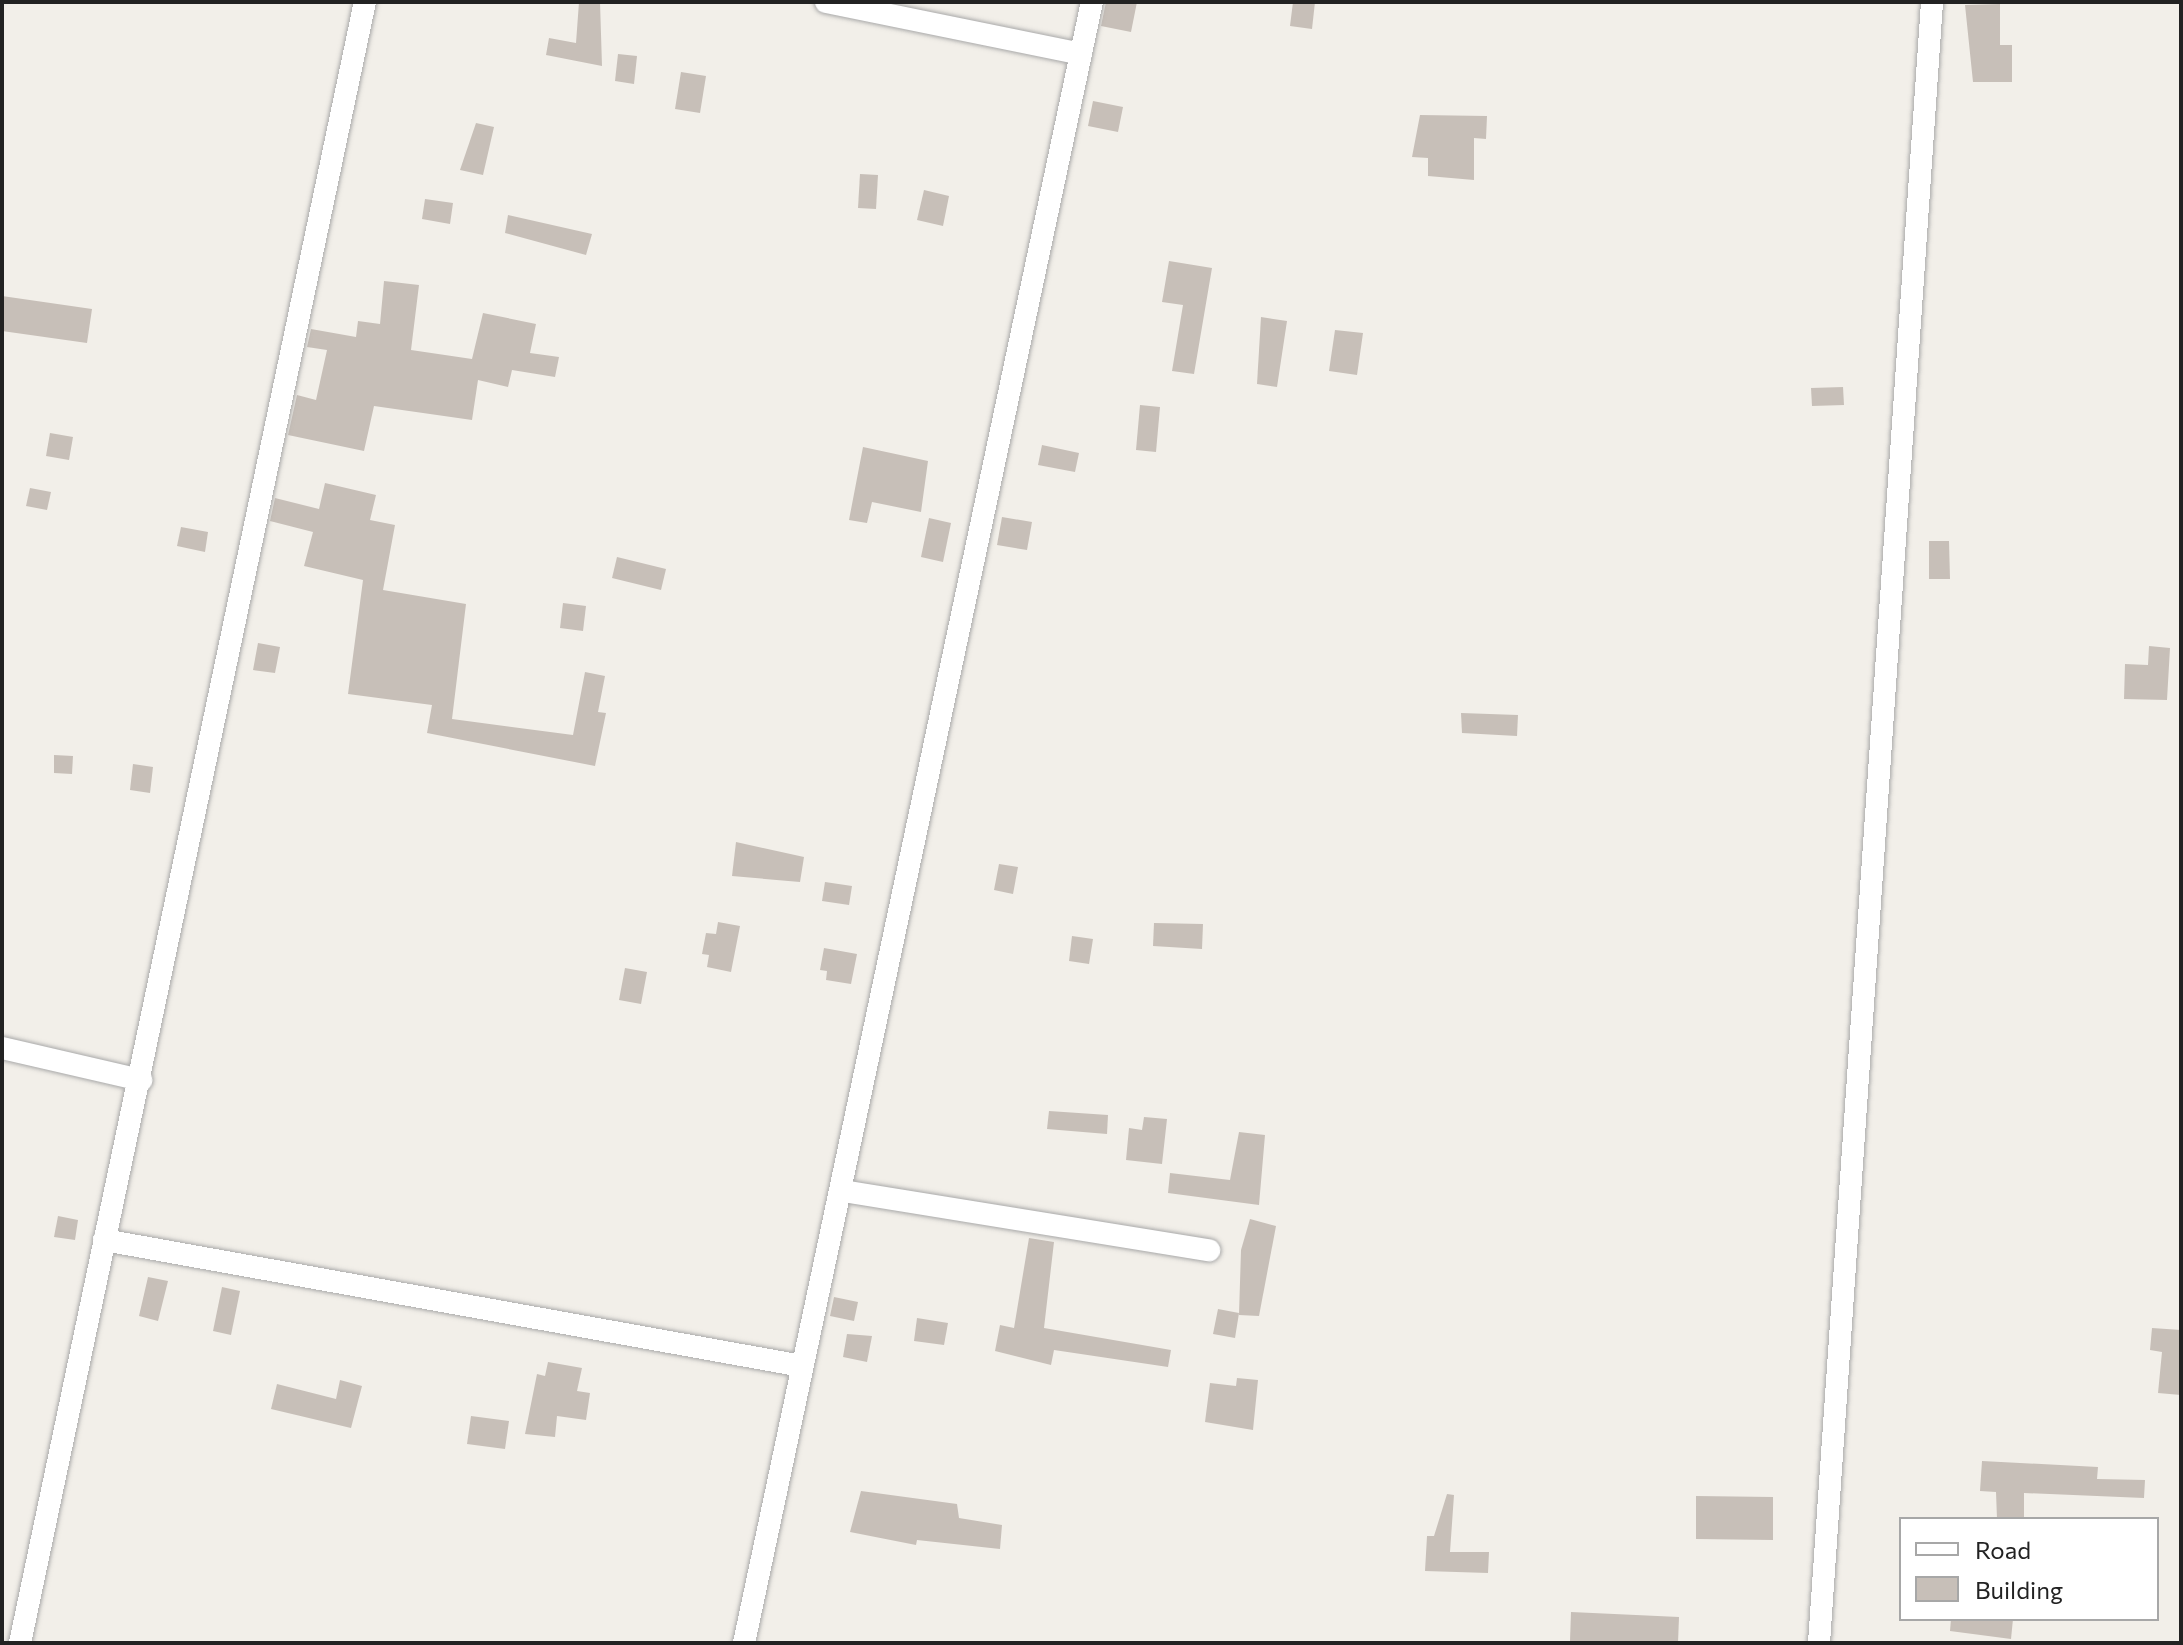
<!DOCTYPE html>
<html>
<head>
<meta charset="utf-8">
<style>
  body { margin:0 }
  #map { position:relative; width:2183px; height:1645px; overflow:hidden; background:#f2efe9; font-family:Commissioner,sans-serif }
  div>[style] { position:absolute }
  .building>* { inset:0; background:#c7bfb8 }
  .roads { filter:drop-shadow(0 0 2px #a9a9a9) drop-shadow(0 0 2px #a9a9a9) }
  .minor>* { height:22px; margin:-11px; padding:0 11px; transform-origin:11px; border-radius:11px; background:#fff }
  span { translate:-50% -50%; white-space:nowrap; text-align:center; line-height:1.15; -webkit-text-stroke:6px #fff; paint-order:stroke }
  .frame { position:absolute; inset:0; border:4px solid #222; pointer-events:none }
  .legend { position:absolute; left:1899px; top:1517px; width:260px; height:104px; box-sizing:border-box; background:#fff; border:2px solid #a7a7a7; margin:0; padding:10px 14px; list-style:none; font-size:24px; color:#222 }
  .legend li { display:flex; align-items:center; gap:16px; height:40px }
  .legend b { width:40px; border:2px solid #a7a7a7 }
</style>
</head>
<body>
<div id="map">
  <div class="building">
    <i style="clip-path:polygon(579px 2px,600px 2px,602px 66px,546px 55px,549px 38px,576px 43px)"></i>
    <i style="clip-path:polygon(1106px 2px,1137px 2px,1131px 32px,1101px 26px)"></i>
    <i style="clip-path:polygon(1293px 2px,1315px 2px,1312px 29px,1290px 26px)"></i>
    <i style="clip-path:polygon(2000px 4px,2000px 45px,2012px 45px,2012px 82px,1973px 82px,1965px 5px)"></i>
    <i style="clip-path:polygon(618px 54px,637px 56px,634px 84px,615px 81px)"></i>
    <i style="clip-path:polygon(681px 72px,706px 76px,700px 113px,675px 109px)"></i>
    <i style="clip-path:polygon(1093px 101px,1123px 107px,1118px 132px,1088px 126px)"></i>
    <i style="clip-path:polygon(1420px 115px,1487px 116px,1486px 139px,1474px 138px,1474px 180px,1428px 176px,1428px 158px,1412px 157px)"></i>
    <i style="clip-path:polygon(476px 123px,494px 127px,483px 175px,460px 170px)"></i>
    <i style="clip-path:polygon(860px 174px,878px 175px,876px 209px,858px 208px)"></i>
    <i style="clip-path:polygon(924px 190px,949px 196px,943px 226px,917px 220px)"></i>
    <i style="clip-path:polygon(425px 199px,453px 203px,450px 224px,422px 219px)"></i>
    <i style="clip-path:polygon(508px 215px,592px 234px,586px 255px,505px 233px)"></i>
    <i style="clip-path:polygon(1169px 261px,1212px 268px,1194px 374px,1172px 371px,1183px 305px,1162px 302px)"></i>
    <i style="clip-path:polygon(384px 281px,419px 285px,411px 350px,472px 359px,483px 313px,536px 324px,530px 353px,559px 357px,555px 377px,512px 370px,508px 387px,478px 380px,472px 420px,374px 406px,364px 451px,288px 435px,297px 395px,316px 400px,327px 350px,307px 347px,311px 329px,356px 337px,358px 321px,380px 324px)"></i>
    <i style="clip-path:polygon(2px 296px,92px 309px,87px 343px,2px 331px)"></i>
    <i style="clip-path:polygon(1261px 317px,1287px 321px,1277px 387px,1257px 384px)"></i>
    <i style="clip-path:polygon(1335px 330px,1363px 333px,1357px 375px,1329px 371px)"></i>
    <i style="clip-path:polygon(1843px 387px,1844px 405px,1812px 406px,1811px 388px)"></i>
    <i style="clip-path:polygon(1140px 405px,1160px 407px,1156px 452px,1136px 450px)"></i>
    <i style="clip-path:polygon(50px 433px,73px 437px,69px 460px,46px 456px)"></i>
    <i style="clip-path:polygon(1042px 445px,1079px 453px,1075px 472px,1038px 465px)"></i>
    <i style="clip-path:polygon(863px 447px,928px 461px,921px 512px,872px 502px,867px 523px,849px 520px)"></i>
    <i style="clip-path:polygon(325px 483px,376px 495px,370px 520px,395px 525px,383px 590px,466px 604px,452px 719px,573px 735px,585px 672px,605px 676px,598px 712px,606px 713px,595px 766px,427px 733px,432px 705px,348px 694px,363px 580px,304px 566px,313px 532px,270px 521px,275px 498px,319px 509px)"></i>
    <i style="clip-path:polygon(30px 488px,51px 492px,47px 510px,26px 506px)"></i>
    <i style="clip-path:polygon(1002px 517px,1032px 522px,1027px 550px,997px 545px)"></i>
    <i style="clip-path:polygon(929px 518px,951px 523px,943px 562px,921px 557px)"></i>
    <i style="clip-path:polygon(181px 527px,208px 532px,205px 552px,177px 546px)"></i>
    <i style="clip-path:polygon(1929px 541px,1949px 541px,1950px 579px,1929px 579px)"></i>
    <i style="clip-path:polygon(617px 557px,666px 569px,661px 590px,612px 578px)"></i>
    <i style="clip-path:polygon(563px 603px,586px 606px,583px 631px,560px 628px)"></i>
    <i style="clip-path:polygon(258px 643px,280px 647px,275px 673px,253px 670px)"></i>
    <i style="clip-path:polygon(2149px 646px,2170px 648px,2167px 700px,2124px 699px,2125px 664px,2148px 665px)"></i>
    <i style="clip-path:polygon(1461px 713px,1518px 715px,1517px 736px,1462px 733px)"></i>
    <i style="clip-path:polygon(54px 755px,73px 756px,72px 774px,54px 773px)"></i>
    <i style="clip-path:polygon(133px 764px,153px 767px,150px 793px,130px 790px)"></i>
    <i style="clip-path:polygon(736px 842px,804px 857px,800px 882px,732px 876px)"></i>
    <i style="clip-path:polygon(999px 864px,1018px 867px,1013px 894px,994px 890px)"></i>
    <i style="clip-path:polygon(825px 882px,852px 886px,849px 905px,822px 901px)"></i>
    <i style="clip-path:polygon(718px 922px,740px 926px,731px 972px,707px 967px,709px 955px,702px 954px,706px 933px,716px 934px)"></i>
    <i style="clip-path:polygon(1154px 923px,1203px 924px,1202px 949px,1153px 946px)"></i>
    <i style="clip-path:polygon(1072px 936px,1093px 939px,1089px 964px,1069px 961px)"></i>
    <i style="clip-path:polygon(824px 948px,857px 954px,851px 984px,826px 980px,827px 971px,820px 970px)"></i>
    <i style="clip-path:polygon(625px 968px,647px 972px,641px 1004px,619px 1000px)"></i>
    <i style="clip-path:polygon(1049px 1111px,1108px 1115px,1107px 1134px,1047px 1129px)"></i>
    <i style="clip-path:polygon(1144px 1117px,1167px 1119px,1162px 1164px,1126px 1160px,1129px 1128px,1142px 1130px)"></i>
    <i style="clip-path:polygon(1239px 1132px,1265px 1135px,1259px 1205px,1168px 1193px,1170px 1173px,1230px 1180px)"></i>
    <i style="clip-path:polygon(58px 1216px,78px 1220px,75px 1240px,54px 1237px)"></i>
    <i style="clip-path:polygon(1250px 1219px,1276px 1226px,1259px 1316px,1239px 1315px,1241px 1250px)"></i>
    <i style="clip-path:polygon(1029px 1238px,1054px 1242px,1044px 1328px,1171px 1350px,1168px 1367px,1054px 1350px,1051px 1365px,995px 1351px,1000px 1325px,1014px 1328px)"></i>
    <i style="clip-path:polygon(148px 1277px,168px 1281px,158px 1321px,139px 1316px)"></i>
    <i style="clip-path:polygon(222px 1287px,240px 1291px,231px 1335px,213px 1331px)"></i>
    <i style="clip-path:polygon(834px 1297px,858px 1302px,854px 1321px,830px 1316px)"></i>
    <i style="clip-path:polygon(1218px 1309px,1239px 1313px,1235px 1338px,1213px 1334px)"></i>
    <i style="clip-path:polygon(917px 1318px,948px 1323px,944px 1345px,914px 1341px)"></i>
    <i style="clip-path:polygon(2152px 1328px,2181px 1330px,2181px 1395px,2158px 1393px,2162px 1352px,2150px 1350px)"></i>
    <i style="clip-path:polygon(847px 1334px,872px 1336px,867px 1362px,843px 1357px)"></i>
    <i style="clip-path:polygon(548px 1362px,582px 1368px,577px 1391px,590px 1393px,586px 1420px,557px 1416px,555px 1437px,525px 1434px,537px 1374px,545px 1376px)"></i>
    <i style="clip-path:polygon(1237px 1378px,1258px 1380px,1253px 1430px,1205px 1422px,1210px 1383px,1236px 1386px)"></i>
    <i style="clip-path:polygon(340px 1380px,362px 1386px,351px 1428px,271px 1409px,277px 1384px,336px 1399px)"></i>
    <i style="clip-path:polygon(471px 1416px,509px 1421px,505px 1449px,467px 1444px)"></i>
    <i style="clip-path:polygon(1982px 1461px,2098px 1467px,2097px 1479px,2145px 1480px,2144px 1498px,2024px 1493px,2024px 1519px,1997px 1519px,1996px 1492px,1980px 1491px)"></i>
    <i style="clip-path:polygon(861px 1491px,957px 1504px,959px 1518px,1002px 1525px,1000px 1549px,917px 1540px,916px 1545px,850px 1532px)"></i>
    <i style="clip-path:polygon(1447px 1494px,1454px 1495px,1450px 1552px,1489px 1552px,1488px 1573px,1425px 1571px,1427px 1536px,1434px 1536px)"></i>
    <i style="clip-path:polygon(1696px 1496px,1773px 1497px,1773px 1540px,1696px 1539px)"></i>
    <i style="clip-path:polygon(1571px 1612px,1679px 1617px,1678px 1643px,1570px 1641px)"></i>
    <i style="clip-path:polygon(1951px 1619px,2013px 1619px,2011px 1639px,1950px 1631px)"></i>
  </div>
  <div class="roads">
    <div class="minor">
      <i style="left:826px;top:2px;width:260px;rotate:11.5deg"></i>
      <i style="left:2px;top:1048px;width:143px;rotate:13deg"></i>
      <i style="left:843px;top:1191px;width:371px;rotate:9.2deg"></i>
      <i style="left:104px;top:1240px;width:709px;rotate:10.23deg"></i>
      <i style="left:20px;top:1643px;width:1677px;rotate:-78.13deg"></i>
      <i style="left:744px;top:1643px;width:1677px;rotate:-78.03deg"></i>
      <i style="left:1819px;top:1643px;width:1645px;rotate:-86.06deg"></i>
    </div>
  </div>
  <div class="frame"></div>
  <ul class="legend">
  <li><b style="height:10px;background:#fff"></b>Road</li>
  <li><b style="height:22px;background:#c7bfb8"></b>Building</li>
  </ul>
</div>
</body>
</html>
